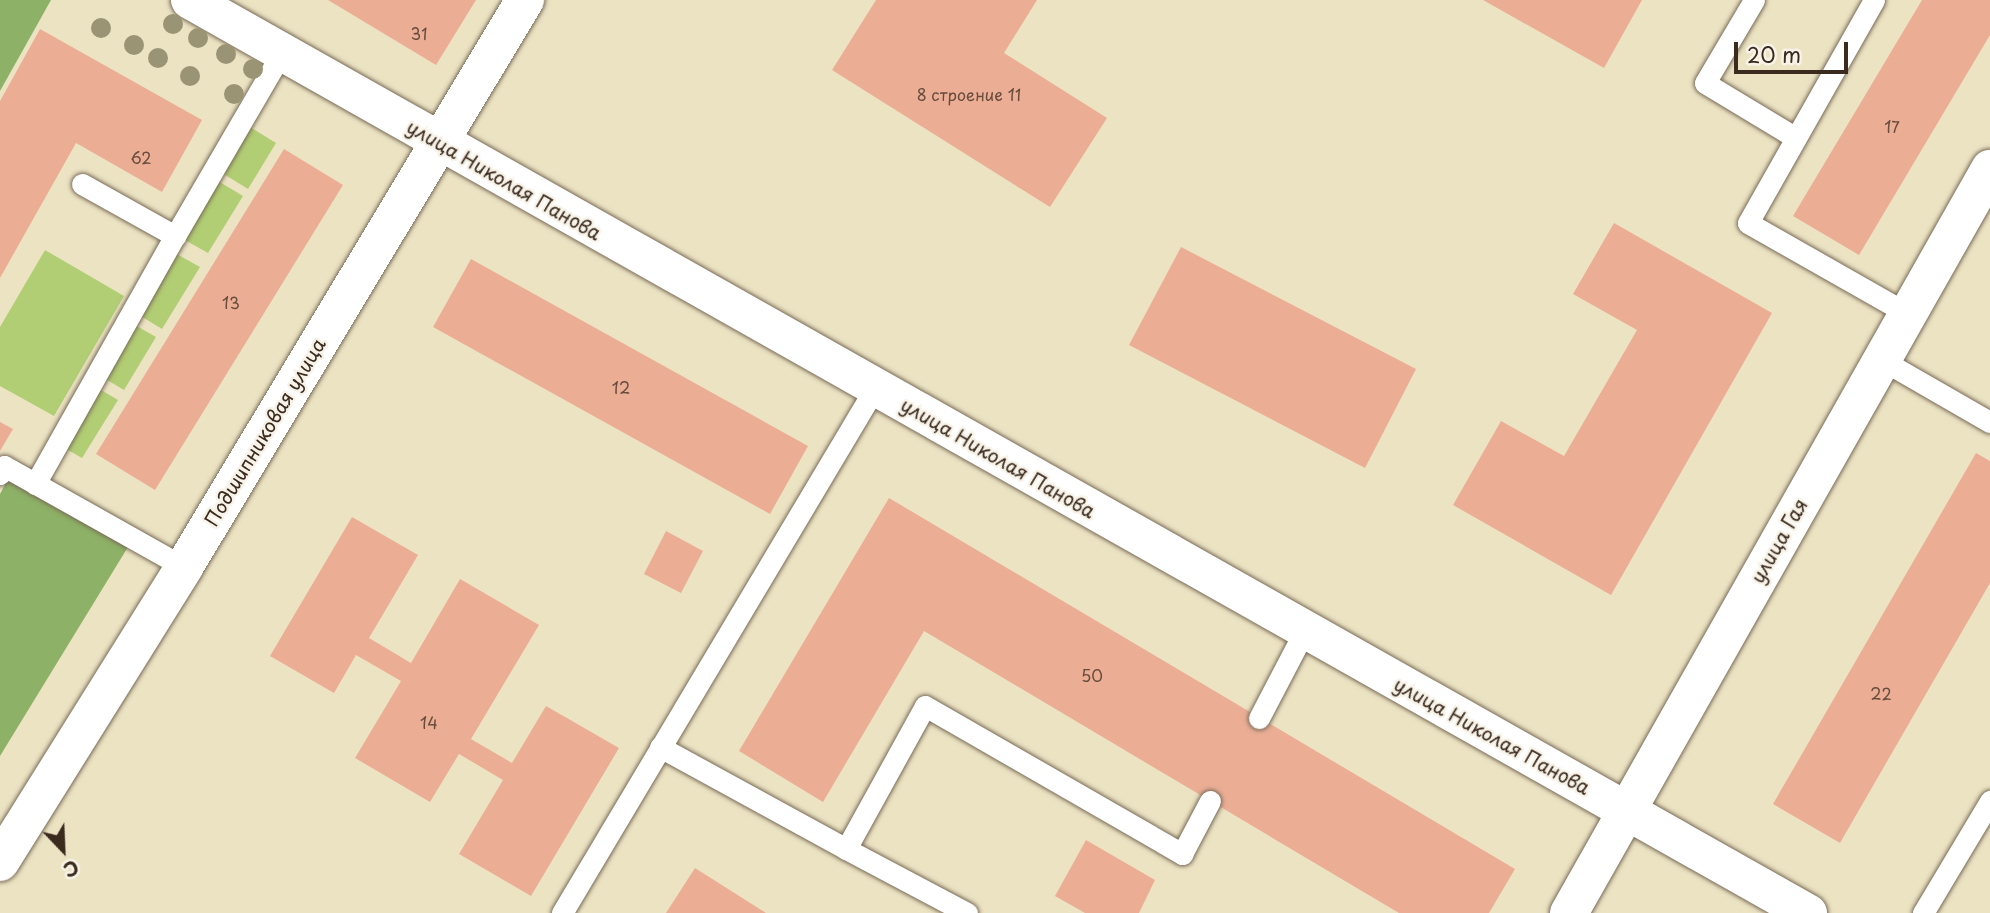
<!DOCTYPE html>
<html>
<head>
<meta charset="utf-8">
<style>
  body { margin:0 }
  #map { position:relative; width:1990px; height:913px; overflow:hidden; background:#ece3c3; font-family:"Playpen Sans",sans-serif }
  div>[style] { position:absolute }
  .green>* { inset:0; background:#b2ce74 }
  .forest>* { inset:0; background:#8db166 }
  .building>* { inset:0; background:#ebae95 }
  .roads { filter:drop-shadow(0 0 2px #796b58) drop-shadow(0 0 2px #796b58) }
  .lane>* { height:21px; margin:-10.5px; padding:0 10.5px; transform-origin:10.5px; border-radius:10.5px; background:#fff }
  .street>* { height:38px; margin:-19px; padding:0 19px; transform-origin:19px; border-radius:19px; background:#fff }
  .trees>* { width:20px; height:20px; margin:-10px; border-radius:50%; background:#9b9474 }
  span { translate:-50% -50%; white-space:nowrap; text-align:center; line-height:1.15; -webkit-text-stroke:5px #f7f3e8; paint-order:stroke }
  .number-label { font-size:16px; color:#674b3c }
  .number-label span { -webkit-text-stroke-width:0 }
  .street-label { font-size:19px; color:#3b2a1e }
  .north { position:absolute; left:28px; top:815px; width:70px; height:70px; -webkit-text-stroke:5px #f7f3e8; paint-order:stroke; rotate:157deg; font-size:19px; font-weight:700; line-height:28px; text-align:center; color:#3b2a1e }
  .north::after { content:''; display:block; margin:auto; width:24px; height:32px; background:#3b2a1e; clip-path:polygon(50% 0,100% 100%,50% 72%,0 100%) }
  .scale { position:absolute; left:1734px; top:42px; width:114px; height:32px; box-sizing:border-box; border:4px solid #3b2a1e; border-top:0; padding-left:9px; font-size:21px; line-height:24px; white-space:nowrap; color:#3b2a1e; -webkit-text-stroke:5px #f7f3e8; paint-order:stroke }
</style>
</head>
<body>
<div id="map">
  <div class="green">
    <i style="clip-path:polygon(250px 127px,276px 143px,248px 189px,222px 173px)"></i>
    <i style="clip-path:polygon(218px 181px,243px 196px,208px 253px,183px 239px)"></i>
    <i style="clip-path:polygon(45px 250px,124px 296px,54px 416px,0 386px,0 327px)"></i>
    <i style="clip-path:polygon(175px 253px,200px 267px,162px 329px,139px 315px)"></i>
    <i style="clip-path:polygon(133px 324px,156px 337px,124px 390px,102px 377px)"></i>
    <i style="clip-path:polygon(96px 387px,118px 400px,82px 458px,61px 446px)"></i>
  </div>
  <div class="forest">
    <i style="clip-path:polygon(0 0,51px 0,0 91px)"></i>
    <i style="clip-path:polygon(8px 479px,128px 547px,0 756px,0 494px)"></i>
  </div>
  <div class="building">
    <i style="clip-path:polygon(328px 0,476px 0,436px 65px)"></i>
    <i style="clip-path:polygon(876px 0,1037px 0,1004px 53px,1107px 118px,1050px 207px,832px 70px)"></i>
    <i style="clip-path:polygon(1483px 0,1642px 0,1604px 68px)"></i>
    <i style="clip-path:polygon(1922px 0,1990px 0,1990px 35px,1859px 255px,1793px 216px)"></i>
    <i style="clip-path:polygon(40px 29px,202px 120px,162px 192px,76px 143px,0 278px,0 101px)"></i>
    <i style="clip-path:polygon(284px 149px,343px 185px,155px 490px,96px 454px)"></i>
    <i style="clip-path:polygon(1614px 223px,1772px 313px,1611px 595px,1453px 505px,1501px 421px,1564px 456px,1637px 330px,1573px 294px)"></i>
    <i style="clip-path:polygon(1181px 247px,1416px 369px,1365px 468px,1129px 345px)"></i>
    <i style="clip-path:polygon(471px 259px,808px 446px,770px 514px,433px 327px)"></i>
    <i style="clip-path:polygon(0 422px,13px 429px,0 451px)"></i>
    <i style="clip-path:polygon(1976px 453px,1990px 461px,1990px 583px,1840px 843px,1773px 804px)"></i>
    <i style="clip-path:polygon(889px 498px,1515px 869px,1489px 913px,1399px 913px,924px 631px,823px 802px,739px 751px)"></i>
    <i style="clip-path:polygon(352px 517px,418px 555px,369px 638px,411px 663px,460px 579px,539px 625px,471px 739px,512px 763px,546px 706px,619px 748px,531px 896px,459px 854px,503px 780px,459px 754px,430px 802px,355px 758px,401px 681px,356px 655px,334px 693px,270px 656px)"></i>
    <i style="clip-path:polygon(666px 531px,703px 551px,681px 593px,644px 574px)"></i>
    <i style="clip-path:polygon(1086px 840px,1155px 880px,1139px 913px,1085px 913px,1055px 896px)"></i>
    <i style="clip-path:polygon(695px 868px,766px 913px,666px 913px)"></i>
  </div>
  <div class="roads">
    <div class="lane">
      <i style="left:1754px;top:0;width:96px;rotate:120.6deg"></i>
      <i style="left:1705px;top:83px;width:106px;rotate:31.1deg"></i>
      <i style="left:1874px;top:0;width:256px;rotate:119.5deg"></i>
      <i style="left:1748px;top:223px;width:184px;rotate:29.6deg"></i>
      <i style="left:82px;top:184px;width:107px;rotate:29.2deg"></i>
      <i style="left:175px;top:236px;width:213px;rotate:-59.8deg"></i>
      <i style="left:1882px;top:360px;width:125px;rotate:29.9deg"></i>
      <i style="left:0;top:474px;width:9px;rotate:-63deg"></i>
      <i style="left:4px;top:466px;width:206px;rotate:29.3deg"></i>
      <i style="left:35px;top:484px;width:285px;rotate:-60.6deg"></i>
      <i style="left:1259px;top:718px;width:97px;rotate:-62.4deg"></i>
      <i style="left:660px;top:747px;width:212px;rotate:28.7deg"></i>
      <i style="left:846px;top:849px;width:163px;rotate:-61.1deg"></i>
      <i style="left:925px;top:706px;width:297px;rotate:29.9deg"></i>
      <i style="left:1182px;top:854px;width:60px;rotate:-62.2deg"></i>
      <i style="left:846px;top:849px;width:137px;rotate:27.9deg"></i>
      <i style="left:562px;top:913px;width:611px;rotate:-59.2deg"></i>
      <i style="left:1923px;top:913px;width:131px;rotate:-59.1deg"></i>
    </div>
    <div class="street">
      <i style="left:190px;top:0;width:1858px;rotate:29.44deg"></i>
      <i style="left:0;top:862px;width:348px;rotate:-58deg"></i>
      <i style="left:184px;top:567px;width:662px;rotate:-58.98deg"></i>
      <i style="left:1569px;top:913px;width:855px;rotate:-60.5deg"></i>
    </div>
  </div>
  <div class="trees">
    <i style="left:173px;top:24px"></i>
    <i style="left:101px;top:28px"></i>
    <i style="left:198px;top:38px"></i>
    <i style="left:134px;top:45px"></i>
    <i style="left:226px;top:54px"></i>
    <i style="left:158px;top:58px"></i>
    <i style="left:253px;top:69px"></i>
    <i style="left:190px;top:76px"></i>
    <i style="left:234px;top:94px"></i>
  </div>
  <div class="number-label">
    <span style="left:419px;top:33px">31</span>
    <span style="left:969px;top:94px">8 строение 11</span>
    <span style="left:1892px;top:126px">17</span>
    <span style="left:141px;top:157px">62</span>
    <span style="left:231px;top:302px">13</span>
    <span style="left:621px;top:387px">12</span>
    <span style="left:1092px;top:675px">50</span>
    <span style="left:1881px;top:693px">22</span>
    <span style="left:429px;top:722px">14</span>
  </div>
  <div class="street-label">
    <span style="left:504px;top:180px;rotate:30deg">улица Николая Панова</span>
    <span style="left:265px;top:432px;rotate:-59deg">Подшипниковая улица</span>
    <span style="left:998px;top:458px;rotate:30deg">улица Николая Панова</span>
    <span style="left:1779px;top:541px;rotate:-60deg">улица Гая</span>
    <span style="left:1492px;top:736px;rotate:29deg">улица Николая Панова</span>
  </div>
  <div class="north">С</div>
  <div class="scale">20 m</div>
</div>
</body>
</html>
